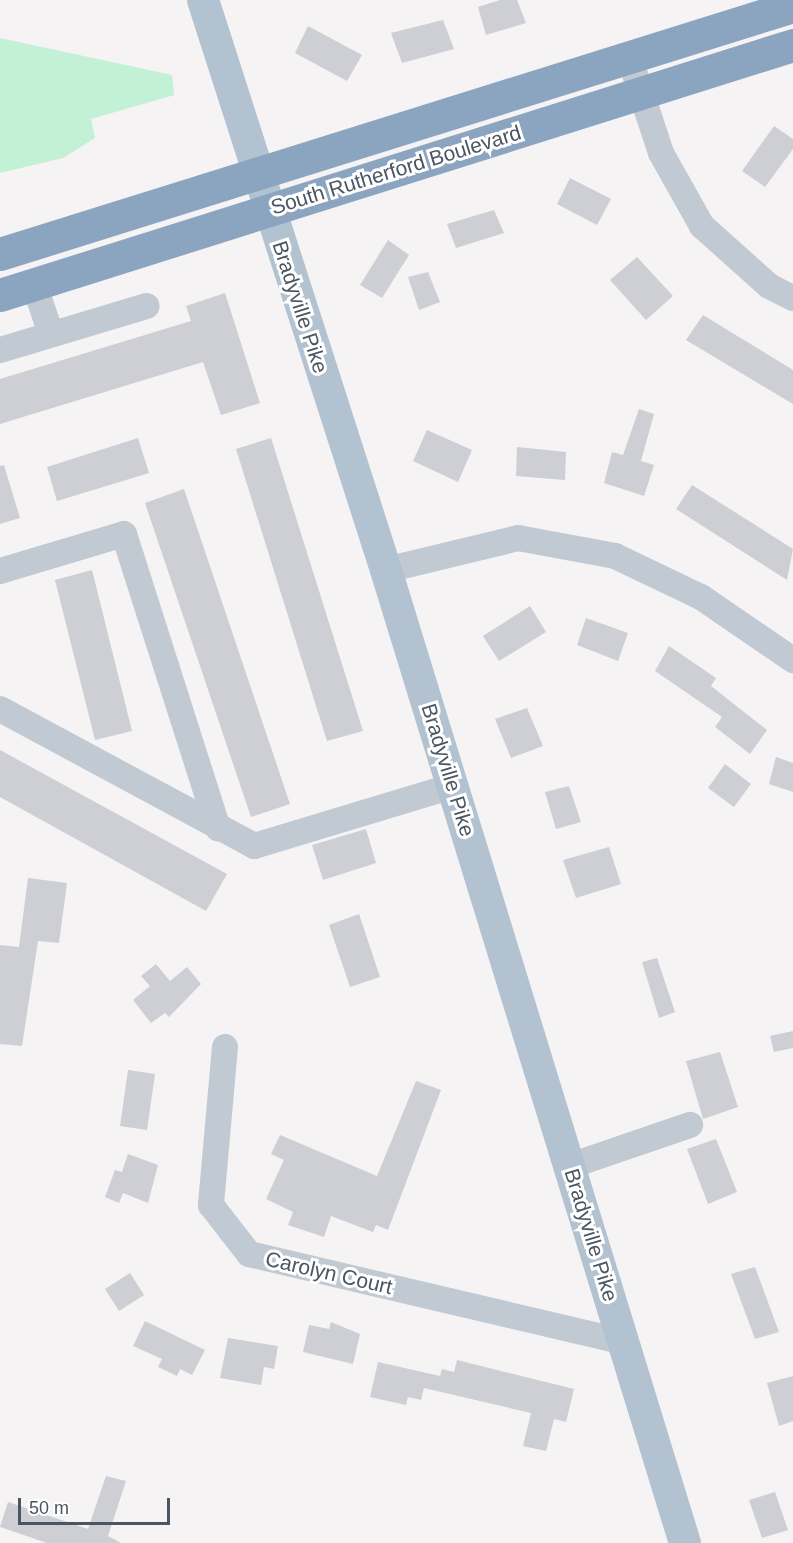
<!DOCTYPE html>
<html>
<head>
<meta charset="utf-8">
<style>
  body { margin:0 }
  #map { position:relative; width:793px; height:1543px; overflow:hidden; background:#f5f3f3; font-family:Arial,sans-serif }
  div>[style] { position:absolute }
  .green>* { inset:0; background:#c3f1d5 }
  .building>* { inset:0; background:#cdcfd5 }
  .minor>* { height:26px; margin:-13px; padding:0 13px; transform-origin:13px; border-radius:13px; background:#c1cad2 }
  .major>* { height:32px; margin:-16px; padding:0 16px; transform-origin:16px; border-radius:16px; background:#b3c2d1 }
  .highway>* { height:33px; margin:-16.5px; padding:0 16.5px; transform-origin:16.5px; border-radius:16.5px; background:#8ba5c1 }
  span { translate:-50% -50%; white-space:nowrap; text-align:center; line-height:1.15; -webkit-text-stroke:6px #fff; paint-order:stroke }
  .street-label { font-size:21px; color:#4a5661 }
  .scale { position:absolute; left:18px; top:1498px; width:152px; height:27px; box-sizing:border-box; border:3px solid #4a5661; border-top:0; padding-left:8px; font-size:18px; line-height:21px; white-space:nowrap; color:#4a5661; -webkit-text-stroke:4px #fff; paint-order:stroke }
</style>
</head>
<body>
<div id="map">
  <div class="green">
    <i style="clip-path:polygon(0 38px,172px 75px,174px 95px,91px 119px,95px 138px,63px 158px,0 173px)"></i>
  </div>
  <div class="building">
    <i style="clip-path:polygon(500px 0,517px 0,526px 23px,486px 35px,478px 7px)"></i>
    <i style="clip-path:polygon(443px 20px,454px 49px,402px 63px,391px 33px)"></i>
    <i style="clip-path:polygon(308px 26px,362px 55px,347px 81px,295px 53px)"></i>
    <i style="clip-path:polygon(774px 126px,793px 139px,793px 149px,765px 187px,742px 171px)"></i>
    <i style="clip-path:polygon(570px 178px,611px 199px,597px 225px,557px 204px)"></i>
    <i style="clip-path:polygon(494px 210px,504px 233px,456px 248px,447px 224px)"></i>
    <i style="clip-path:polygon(388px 240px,409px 255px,382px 298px,360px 285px)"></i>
    <i style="clip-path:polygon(637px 257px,673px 296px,646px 320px,610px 280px)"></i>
    <i style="clip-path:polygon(428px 272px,440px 302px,419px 310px,408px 277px)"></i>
    <i style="clip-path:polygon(225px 293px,260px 403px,221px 415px,203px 362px,0 424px,0 379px,191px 321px,186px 306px)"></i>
    <i style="clip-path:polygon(703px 315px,793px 370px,793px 404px,686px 340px)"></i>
    <i style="clip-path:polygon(639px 409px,654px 414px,641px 461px,654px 465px,644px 496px,604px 483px,612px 452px,623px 455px)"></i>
    <i style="clip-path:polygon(427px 430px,472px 450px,458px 482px,413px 461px)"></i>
    <i style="clip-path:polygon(138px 438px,149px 473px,57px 501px,47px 467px)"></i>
    <i style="clip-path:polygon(271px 438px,363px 731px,327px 741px,236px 449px)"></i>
    <i style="clip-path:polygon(517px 447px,566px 452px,565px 480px,516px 476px)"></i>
    <i style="clip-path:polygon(4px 465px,20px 518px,0 524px,0 466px)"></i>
    <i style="clip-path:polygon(692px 485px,793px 549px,787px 580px,676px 509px)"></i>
    <i style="clip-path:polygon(184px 489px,290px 804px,251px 817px,145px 503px)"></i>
    <i style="clip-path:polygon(92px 570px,132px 731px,95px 740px,55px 580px)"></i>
    <i style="clip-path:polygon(530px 606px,546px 632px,499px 661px,483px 636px)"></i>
    <i style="clip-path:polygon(586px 618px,628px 633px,618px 661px,577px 645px)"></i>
    <i style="clip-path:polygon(669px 646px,716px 678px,711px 686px,767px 730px,750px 754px,715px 727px,722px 717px,655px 671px)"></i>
    <i style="clip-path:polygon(527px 708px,543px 746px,511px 758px,495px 719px)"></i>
    <i style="clip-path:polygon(0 750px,227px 874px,206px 911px,0 797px)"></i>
    <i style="clip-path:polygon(776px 757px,793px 763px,793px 792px,769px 784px)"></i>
    <i style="clip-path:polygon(725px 764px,751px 784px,734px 807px,708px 788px)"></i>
    <i style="clip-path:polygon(569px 786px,581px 822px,556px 829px,545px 792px)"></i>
    <i style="clip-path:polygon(366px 829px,376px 863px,323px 880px,312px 845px)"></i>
    <i style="clip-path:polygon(609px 847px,621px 884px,576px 898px,563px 860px)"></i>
    <i style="clip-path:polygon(28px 878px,67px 883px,59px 943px,38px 941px,22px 1046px,0 1044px,0 945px,19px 947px)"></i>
    <i style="clip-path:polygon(359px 914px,380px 977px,350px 987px,329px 925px)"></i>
    <i style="clip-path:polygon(657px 958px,675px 1012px,659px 1018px,642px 962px)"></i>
    <i style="clip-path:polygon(156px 964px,170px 981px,187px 967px,201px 984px,169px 1017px,165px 1013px,151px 1023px,133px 1000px,150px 986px,141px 976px)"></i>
    <i style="clip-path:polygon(793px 1031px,793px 1048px,774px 1052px,770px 1036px)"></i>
    <i style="clip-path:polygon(720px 1052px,738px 1107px,703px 1119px,686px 1061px)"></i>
    <i style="clip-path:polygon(128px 1070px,155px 1074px,147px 1130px,120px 1126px)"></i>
    <i style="clip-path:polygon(416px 1081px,441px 1090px,388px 1230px,376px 1225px,373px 1232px,331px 1216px,324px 1237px,288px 1225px,293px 1212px,266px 1199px,284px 1160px,271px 1154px,280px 1135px,377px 1176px)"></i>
    <i style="clip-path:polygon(716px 1139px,737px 1192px,708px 1204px,687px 1149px)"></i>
    <i style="clip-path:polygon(128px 1154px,158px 1165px,148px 1203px,123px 1193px,119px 1203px,105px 1197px,115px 1170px,122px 1172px)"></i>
    <i style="clip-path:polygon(755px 1267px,779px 1332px,755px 1339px,731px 1274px)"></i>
    <i style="clip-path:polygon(130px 1273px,144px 1295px,119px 1311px,105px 1289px)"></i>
    <i style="clip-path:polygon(145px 1321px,205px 1350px,192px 1375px,180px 1369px,177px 1376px,158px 1367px,162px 1359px,133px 1346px)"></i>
    <i style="clip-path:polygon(331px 1322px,360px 1334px,353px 1364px,303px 1352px,309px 1325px,329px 1329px)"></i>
    <i style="clip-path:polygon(228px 1338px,278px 1346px,274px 1369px,264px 1367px,261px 1385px,220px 1378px)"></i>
    <i style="clip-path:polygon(457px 1360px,574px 1389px,566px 1422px,554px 1419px,546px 1451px,523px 1446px,531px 1413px,424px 1388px,421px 1400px,408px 1397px,406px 1405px,370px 1397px,378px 1362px,440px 1376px,442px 1369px,454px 1372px)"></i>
    <i style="clip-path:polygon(793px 1376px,793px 1421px,779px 1426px,767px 1383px)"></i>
    <i style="clip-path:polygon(106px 1476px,126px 1481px,108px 1536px,121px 1543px,47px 1543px,0 1527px,8px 1502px,88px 1529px)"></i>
    <i style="clip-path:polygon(775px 1492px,788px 1530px,762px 1538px,749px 1500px)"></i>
  </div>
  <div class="minor">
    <i style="left:629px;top:56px;width:102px;rotate:71.7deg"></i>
    <i style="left:661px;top:153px;width:84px;rotate:60.7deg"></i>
    <i style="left:702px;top:226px;width:90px;rotate:41.8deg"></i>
    <i style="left:769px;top:286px;width:27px;rotate:27deg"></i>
    <i style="left:34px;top:284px;width:53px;rotate:71.2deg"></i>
    <i style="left:0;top:350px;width:153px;rotate:-16.7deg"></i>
    <i style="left:386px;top:570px;width:136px;rotate:-13.6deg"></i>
    <i style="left:518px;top:538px;width:99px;rotate:10.5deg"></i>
    <i style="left:615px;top:556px;width:95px;rotate:25.5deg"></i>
    <i style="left:701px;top:597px;width:112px;rotate:34.4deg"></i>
    <i style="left:0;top:571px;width:129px;rotate:-16.6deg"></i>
    <i style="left:124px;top:534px;width:309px;rotate:72.3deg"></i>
    <i style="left:0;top:709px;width:289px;rotate:28.3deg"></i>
    <i style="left:254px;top:846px;width:208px;rotate:-16.8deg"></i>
    <i style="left:225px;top:1047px;width:159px;rotate:95.1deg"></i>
    <i style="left:211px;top:1205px;width:62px;rotate:52.2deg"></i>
    <i style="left:249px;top:1254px;width:385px;rotate:13.2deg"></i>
    <i style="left:570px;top:1166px;width:127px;rotate:-18.9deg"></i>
  </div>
  <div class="major">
    <i style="left:203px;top:0;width:599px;rotate:72.2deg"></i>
    <i style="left:386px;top:570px;width:1018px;rotate:72.92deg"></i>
  </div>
  <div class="highway">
    <i style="left:0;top:254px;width:831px;rotate:-17.37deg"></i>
    <i style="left:0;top:295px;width:831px;rotate:-17.5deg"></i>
  </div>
  <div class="street-label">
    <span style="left:396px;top:170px;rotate:-17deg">South Rutherford Boulevard</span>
    <span style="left:300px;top:307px;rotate:72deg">Bradyville Pike</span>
    <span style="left:448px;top:770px;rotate:73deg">Bradyville Pike</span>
    <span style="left:591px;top:1235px;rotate:73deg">Bradyville Pike</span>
    <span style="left:329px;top:1273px;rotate:13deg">Carolyn Court</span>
  </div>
  <div class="scale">50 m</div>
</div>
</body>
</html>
